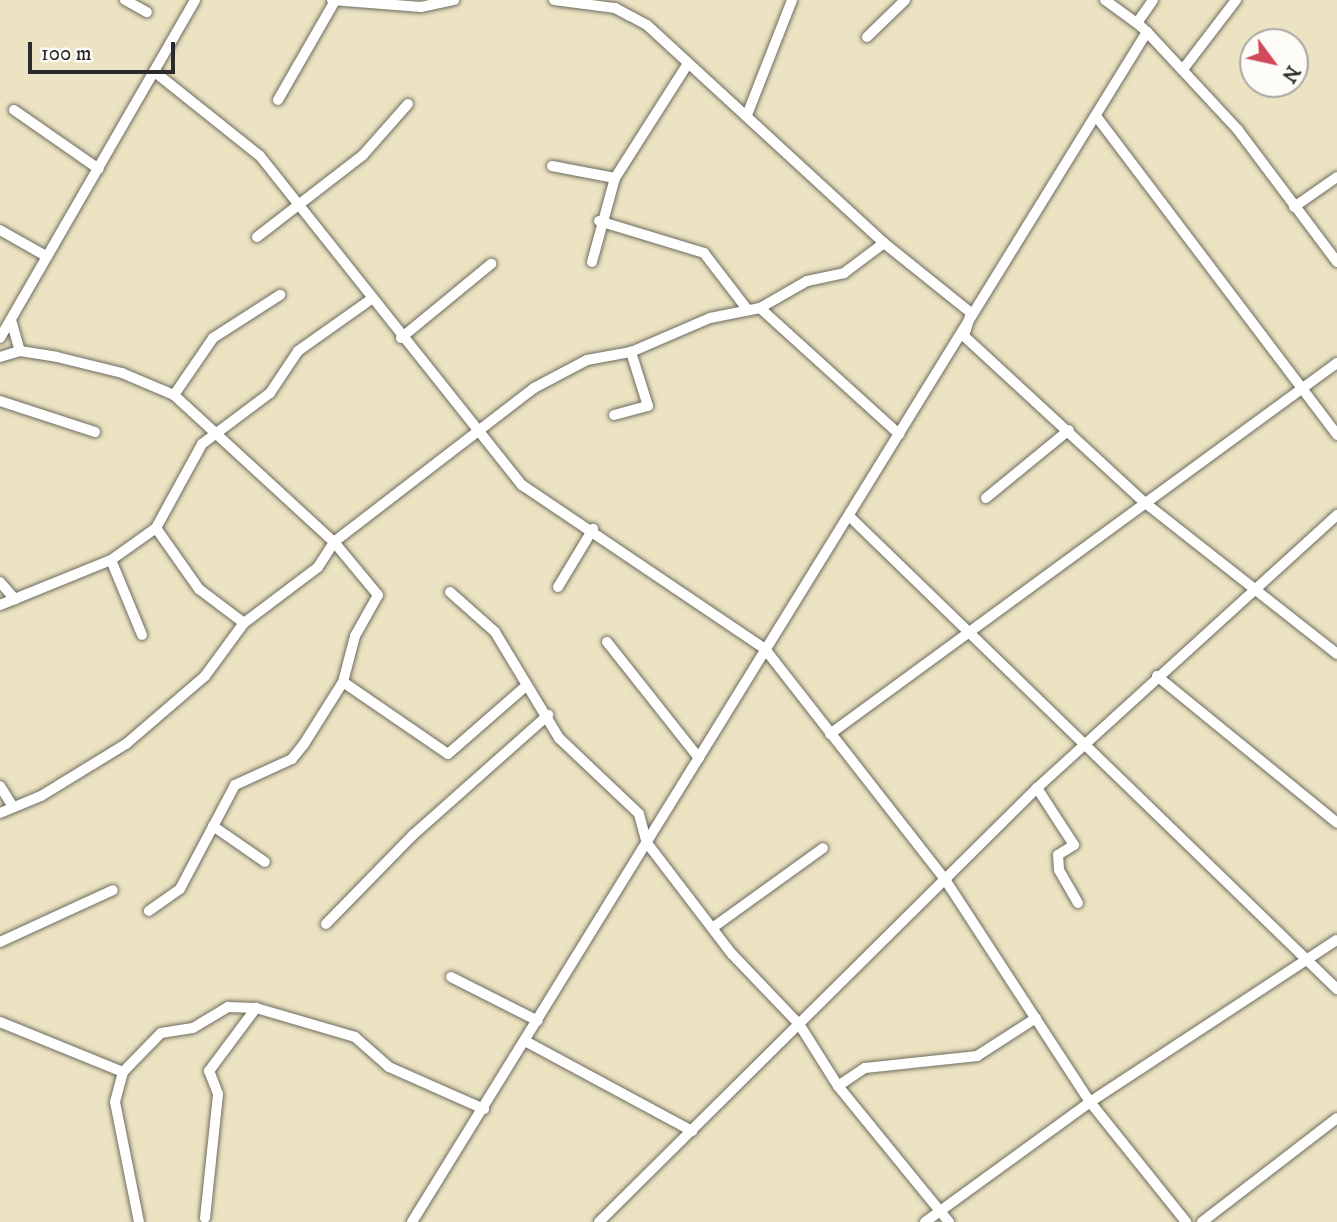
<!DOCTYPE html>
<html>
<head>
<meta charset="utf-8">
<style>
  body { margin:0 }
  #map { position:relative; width:1337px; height:1222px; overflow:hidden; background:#ebe3c1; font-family:"IM FELL DW Pica",serif }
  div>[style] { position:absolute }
  .roads { filter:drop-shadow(0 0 2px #6e6b60) drop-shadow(0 0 2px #6e6b60) }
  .street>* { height:10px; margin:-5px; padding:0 5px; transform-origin:5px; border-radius:5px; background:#fff }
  span { translate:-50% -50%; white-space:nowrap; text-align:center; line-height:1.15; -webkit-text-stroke:5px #fdfcf7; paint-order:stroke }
  .north { position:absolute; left:1239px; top:28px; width:70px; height:70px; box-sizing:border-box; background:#fdfcf7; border:2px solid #a9a8a5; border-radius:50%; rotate:123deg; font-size:19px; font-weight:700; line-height:28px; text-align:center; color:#2b2b2b }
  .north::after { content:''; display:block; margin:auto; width:24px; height:32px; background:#d1495b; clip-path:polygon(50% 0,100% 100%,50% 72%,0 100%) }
  .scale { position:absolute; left:28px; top:42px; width:147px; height:32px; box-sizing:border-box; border:4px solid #2b2b2b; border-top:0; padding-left:9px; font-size:21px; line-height:24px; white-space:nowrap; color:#2b2b2b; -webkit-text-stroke:5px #fdfcf7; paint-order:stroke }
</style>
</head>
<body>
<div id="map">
  <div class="roads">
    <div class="street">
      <i style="left:125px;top:0;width:25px;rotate:29deg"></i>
      <i style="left:332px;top:0;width:89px;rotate:4.5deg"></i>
      <i style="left:421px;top:7px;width:34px;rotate:-12deg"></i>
      <i style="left:554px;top:0;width:62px;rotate:7.5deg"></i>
      <i style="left:615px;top:8px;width:36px;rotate:28deg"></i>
      <i style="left:647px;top:25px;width:322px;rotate:42.6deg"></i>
      <i style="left:884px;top:243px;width:112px;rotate:38.8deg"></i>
      <i style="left:971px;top:313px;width:24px;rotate:107deg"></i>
      <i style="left:964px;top:336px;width:245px;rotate:42.7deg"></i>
      <i style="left:1144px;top:502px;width:246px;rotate:38.2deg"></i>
      <i style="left:1105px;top:0;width:39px;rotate:36deg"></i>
      <i style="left:1147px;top:32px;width:134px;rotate:47.1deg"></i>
      <i style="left:1238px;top:130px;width:165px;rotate:53.1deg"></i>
      <i style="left:867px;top:37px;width:53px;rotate:-44.2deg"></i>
      <i style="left:1184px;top:68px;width:86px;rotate:-52.6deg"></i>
      <i style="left:156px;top:73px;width:133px;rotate:38.6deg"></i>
      <i style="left:260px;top:156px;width:421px;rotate:51.5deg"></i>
      <i style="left:522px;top:485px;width:293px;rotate:34deg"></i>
      <i style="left:765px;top:649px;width:291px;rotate:52deg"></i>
      <i style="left:944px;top:878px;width:267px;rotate:56.9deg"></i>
      <i style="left:1090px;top:1102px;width:154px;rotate:51.3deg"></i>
      <i style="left:278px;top:100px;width:114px;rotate:-60.1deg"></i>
      <i style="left:14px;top:110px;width:103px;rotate:34.8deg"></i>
      <i style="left:747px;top:115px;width:123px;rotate:-68.6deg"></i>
      <i style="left:1096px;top:116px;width:400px;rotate:52.9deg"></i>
      <i style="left:552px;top:166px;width:64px;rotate:10.8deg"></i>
      <i style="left:1294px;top:207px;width:52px;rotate:-34.9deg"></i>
      <i style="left:599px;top:221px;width:110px;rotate:16.9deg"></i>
      <i style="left:704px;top:253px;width:71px;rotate:52.5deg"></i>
      <i style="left:0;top:230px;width:53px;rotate:29.5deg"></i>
      <i style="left:257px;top:237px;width:134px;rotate:-37.7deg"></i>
      <i style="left:363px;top:155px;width:68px;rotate:-48.6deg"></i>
      <i style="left:592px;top:262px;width:87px;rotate:-74.7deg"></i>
      <i style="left:615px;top:178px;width:134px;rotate:-57.5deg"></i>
      <i style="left:760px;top:308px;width:188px;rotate:42.2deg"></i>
      <i style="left:11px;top:320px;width:32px;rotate:74deg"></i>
      <i style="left:0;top:338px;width:390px;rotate:-60deg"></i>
      <i style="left:401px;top:338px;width:117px;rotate:-39.4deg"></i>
      <i style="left:0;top:357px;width:21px;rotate:-17deg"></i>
      <i style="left:20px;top:351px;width:37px;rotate:9deg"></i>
      <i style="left:57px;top:357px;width:67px;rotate:13.8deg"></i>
      <i style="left:122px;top:373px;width:56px;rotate:22.9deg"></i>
      <i style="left:174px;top:395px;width:217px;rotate:42.6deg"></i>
      <i style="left:334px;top:542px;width:69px;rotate:50.3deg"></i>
      <i style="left:378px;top:595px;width:47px;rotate:119.3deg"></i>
      <i style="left:355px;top:636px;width:48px;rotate:104.6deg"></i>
      <i style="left:343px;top:682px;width:73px;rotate:122.2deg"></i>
      <i style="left:304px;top:744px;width:19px;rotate:129deg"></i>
      <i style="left:292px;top:759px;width:63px;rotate:155.5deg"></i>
      <i style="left:235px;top:785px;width:118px;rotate:117.9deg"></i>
      <i style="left:180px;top:889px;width:38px;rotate:145deg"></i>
      <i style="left:174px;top:395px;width:69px;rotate:-55.6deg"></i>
      <i style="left:213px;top:338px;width:80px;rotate:-32.7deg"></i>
      <i style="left:0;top:401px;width:100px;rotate:18.1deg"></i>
      <i style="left:614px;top:415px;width:35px;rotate:-15deg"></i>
      <i style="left:648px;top:406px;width:57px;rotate:-107.5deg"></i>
      <i style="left:986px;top:498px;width:107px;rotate:-39.3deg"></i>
      <i style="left:849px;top:516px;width:680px;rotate:44.11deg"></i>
      <i style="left:156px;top:528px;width:75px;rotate:54.8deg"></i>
      <i style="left:199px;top:589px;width:56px;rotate:37.1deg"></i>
      <i style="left:111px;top:560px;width:81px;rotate:67.5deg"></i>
      <i style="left:0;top:582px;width:23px;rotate:49deg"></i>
      <i style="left:558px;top:587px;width:68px;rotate:-58.9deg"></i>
      <i style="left:450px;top:592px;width:60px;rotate:41.6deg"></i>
      <i style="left:495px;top:632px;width:124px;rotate:58.9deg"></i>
      <i style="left:559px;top:738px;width:110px;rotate:43.5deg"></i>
      <i style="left:639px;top:814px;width:30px;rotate:75deg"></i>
      <i style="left:647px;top:843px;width:140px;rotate:52.6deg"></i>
      <i style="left:732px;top:954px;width:97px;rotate:46.3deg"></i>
      <i style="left:799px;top:1024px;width:73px;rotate:57.8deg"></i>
      <i style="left:838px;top:1086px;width:176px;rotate:50.8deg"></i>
      <i style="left:0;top:605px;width:120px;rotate:-22.1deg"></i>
      <i style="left:111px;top:560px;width:55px;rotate:-35.4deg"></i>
      <i style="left:156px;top:528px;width:96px;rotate:-61.3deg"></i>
      <i style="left:202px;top:444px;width:85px;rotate:-36.9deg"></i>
      <i style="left:270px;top:393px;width:50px;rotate:-56.3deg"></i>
      <i style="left:298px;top:351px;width:88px;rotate:-35.3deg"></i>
      <i style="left:607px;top:642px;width:148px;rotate:51.6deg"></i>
      <i style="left:1157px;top:676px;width:232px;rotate:39.2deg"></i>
      <i style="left:343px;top:682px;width:127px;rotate:34.4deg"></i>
      <i style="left:448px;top:754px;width:103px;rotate:-41.1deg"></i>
      <i style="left:830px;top:734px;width:628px;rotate:-36.2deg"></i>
      <i style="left:0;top:786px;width:22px;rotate:58deg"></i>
      <i style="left:1037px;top:788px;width:68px;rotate:57deg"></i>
      <i style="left:1074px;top:845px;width:19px;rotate:148deg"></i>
      <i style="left:1058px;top:855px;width:15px;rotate:86deg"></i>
      <i style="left:1059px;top:870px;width:38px;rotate:60deg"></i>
      <i style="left:0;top:813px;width:44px;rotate:-22.5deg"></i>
      <i style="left:41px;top:796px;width:100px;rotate:-31.5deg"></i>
      <i style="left:126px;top:744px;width:104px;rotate:-40.7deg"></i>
      <i style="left:205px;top:676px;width:66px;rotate:-53.7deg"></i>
      <i style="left:244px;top:623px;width:93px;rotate:-37.1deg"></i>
      <i style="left:318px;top:567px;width:30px;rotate:-57deg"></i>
      <i style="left:334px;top:542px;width:252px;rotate:-37.6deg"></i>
      <i style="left:534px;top:388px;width:60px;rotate:-27.8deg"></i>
      <i style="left:587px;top:360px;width:45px;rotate:-10.3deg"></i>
      <i style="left:631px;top:352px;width:86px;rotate:-23.3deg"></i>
      <i style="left:710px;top:318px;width:51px;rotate:-11.3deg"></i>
      <i style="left:760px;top:308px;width:54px;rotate:-29.9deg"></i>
      <i style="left:807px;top:281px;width:38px;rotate:-12deg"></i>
      <i style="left:844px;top:273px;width:50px;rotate:-36.9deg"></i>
      <i style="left:213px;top:826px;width:63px;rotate:34.7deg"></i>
      <i style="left:326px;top:924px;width:124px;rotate:-45.7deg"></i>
      <i style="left:413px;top:835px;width:181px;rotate:-41.6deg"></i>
      <i style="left:715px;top:926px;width:133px;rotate:-35.8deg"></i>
      <i style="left:0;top:942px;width:124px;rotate:-24.7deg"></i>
      <i style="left:451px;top:977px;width:97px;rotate:26.8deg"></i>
      <i style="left:0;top:1022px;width:133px;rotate:22.1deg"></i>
      <i style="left:123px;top:1072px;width:54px;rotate:-45.7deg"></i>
      <i style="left:161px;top:1033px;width:32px;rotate:-9deg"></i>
      <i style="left:193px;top:1028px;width:41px;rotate:-31deg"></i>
      <i style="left:228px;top:1007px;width:28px;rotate:2deg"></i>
      <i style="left:256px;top:1008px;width:103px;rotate:16.3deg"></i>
      <i style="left:355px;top:1037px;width:45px;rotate:41.4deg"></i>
      <i style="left:389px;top:1067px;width:104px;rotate:23.9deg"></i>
      <i style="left:525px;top:1041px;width:190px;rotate:28.3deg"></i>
      <i style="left:123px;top:1072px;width:31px;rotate:105deg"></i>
      <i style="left:115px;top:1102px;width:122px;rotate:78.7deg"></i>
      <i style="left:838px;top:1086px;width:32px;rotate:-34deg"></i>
      <i style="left:865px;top:1068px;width:113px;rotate:-6.1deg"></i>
      <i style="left:977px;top:1056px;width:70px;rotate:-32.8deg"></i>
      <i style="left:205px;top:1218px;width:125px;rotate:-84deg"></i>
      <i style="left:218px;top:1094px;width:25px;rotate:-111deg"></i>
      <i style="left:209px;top:1071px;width:79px;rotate:-53.3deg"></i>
      <i style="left:412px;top:1222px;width:1399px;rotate:-58.3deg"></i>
      <i style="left:1147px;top:32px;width:13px;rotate:-138deg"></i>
      <i style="left:1137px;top:23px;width:28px;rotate:-55deg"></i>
      <i style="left:599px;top:1222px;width:617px;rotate:-44.74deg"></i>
      <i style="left:1037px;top:788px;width:406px;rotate:-42.3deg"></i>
      <i style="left:925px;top:1222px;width:204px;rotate:-36deg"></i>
      <i style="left:1090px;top:1102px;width:295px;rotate:-33.3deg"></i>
      <i style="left:1202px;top:1222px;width:170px;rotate:-37.6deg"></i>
    </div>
  </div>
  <div class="north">N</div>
  <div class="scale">100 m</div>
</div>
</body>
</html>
